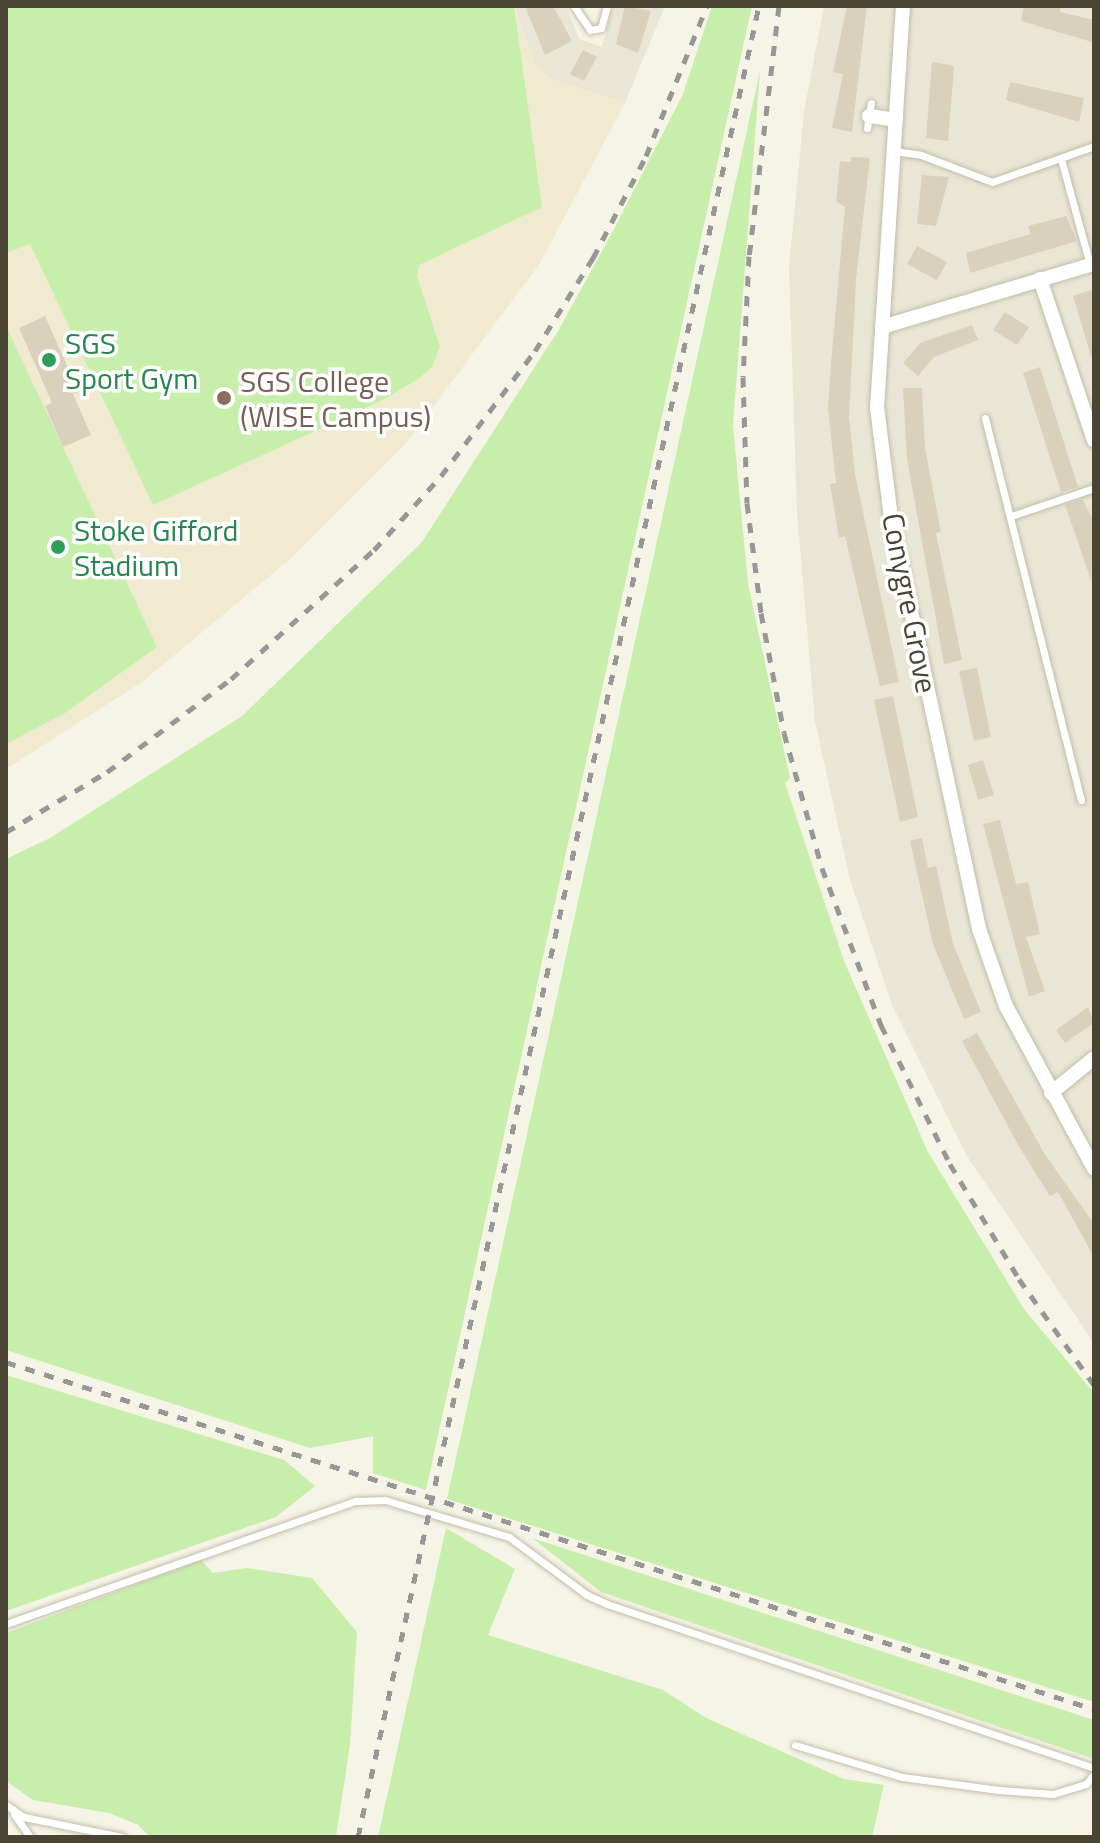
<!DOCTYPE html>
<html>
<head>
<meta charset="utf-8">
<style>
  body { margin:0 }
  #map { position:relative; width:1100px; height:1843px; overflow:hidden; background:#f6f3e7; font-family:"Titillium Web",sans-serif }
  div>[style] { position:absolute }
  .residential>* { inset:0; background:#eae6d5 }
  .education>* { inset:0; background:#f0ebd0 }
  .green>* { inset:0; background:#c8eeac }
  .building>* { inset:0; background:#d9d1bb }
  .roads { filter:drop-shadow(0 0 2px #c2bda9) drop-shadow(0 0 2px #c2bda9) }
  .lane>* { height:7px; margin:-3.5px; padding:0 3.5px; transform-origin:3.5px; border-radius:3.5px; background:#fff }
  .street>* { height:14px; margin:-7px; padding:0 7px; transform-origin:7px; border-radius:7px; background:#fff }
  .rail>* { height:5px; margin-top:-2.5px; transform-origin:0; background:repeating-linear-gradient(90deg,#979797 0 10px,transparent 0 20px) }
  .dots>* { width:22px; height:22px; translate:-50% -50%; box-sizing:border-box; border:4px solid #fff; border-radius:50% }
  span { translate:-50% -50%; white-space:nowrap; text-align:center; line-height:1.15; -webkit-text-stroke:7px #fff; paint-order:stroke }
  .leisure-label { font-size:30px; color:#27864d }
  .left { translate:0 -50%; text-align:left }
  .education-label { font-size:30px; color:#785e54 }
  .street-label { font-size:30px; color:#4a4435 }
  .frame { position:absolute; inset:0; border:8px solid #4a4435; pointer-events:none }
</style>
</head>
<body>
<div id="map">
  <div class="residential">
    <i style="clip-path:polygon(514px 6px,566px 6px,579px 39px,602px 47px,613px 6px,665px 6px,625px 103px,552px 80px,536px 67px)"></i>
    <i style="clip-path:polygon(824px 6px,1094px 6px,1094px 1343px,967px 1156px,892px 1005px,850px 880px,815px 721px,797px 513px,789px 267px,804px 112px)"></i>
  </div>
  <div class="education">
    <i style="clip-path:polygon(6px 6px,514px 6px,537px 67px,552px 80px,625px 103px,539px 265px,406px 443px,289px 560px,142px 682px,6px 769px)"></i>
  </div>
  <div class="green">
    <i style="clip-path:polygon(6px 6px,514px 6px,542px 207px,419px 265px,417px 276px,440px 347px,432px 367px,418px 379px,383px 400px,153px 505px,30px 244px,6px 253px)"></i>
    <i style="clip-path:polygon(712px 6px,752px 6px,426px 1490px,373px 1473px,373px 1436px,310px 1448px,6px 1350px,6px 859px,50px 838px,242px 716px,422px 542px,558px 331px,612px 233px,683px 94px)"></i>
    <i style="clip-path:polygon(760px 71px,733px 425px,748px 584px,790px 778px,785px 783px,844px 961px,928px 1152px,1024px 1309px,1094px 1393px,1094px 1702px,447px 1499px)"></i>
    <i style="clip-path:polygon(6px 326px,157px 647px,65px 713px,6px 744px)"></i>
    <i style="clip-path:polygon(6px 1375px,284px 1460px,315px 1486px,276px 1517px,6px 1611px)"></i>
    <i style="clip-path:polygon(446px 1528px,515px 1569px,488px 1635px,663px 1690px,706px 1718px,844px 1779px,884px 1785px,872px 1837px,378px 1837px)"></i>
    <i style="clip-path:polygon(532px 1538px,1094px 1720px,1094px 1759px,601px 1592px)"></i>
    <i style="clip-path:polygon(201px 1560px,213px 1573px,247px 1568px,312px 1578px,357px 1632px,350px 1745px,336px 1837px,150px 1837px,138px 1825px,109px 1813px,33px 1800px,6px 1781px,6px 1633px)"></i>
  </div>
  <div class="building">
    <i style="clip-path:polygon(534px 6px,553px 6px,572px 41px,545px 55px,526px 9px)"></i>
    <i style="clip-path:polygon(625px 6px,651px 11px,638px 53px,616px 44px)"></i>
    <i style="clip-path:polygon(847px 6px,867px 6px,852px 132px,832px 128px,843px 74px,833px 72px)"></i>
    <i style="clip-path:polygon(1024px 6px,1061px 6px,1060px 12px,1094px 20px,1092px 42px,1021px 21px)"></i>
    <i style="clip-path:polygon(583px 50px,597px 57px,584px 81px,570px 74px)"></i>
    <i style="clip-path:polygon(932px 62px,954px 66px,948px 141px,926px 138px)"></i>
    <i style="clip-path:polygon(1010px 82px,1084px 98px,1079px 122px,1006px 100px)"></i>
    <i style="clip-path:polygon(851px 157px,870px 158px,856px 280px,849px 416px,855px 474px,899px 682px,880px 686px,845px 536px,839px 538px,830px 484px,836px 483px,828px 408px,831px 363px,845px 207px,836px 201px,840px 161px,851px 162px)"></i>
    <i style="clip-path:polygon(922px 175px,949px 177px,936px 226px,917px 224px)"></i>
    <i style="clip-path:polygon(1066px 216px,1077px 241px,970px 273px,966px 253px,1031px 234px,1028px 226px)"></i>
    <i style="clip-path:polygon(917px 246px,947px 262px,937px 280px,907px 264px)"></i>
    <i style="clip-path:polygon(1094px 289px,1094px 355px,1091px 356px,1073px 296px)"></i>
    <i style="clip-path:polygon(1005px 312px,1029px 327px,1017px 345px,993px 330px)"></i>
    <i style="clip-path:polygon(45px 316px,79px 392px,73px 394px,91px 435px,63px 447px,45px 406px,52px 403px,19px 328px)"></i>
    <i style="clip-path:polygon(972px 325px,978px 340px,934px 357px,918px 376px,903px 363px,920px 343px)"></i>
    <i style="clip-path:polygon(1040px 367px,1078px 487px,1061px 492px,1023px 373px)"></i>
    <i style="clip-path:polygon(903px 388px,922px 388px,925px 448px,941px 532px,936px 533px,962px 660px,944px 664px,907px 459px)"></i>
    <i style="clip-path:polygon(1082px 499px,1094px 521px,1091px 580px,1065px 505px)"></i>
    <i style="clip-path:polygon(977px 668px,991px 737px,974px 741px,959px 671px)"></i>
    <i style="clip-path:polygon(893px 696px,918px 817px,900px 822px,874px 700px)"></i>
    <i style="clip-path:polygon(983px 760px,994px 795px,978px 800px,968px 765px)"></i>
    <i style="clip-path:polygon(1000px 820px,1016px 884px,1028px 882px,1040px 934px,1026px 937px,1045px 991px,1029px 997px,983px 824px)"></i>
    <i style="clip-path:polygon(922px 838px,928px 868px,936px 866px,953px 944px,981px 1012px,964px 1019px,933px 944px,910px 841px)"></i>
    <i style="clip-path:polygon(1088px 1007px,1094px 1023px,1065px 1043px,1056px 1030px)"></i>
    <i style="clip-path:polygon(977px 1033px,1044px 1153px,1094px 1224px,1094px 1257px,1058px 1192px,1050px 1196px,1021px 1150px,962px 1041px)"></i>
  </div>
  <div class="roads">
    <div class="lane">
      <i style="left:574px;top:6px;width:29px;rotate:56deg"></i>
      <i style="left:590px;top:30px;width:11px;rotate:-10deg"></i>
      <i style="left:601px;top:28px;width:23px;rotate:-75deg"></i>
      <i style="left:867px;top:128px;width:25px;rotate:-81deg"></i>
      <i style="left:894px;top:151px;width:27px;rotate:8deg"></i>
      <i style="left:921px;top:155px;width:76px;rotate:20.8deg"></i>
      <i style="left:992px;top:182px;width:108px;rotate:-19.4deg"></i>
      <i style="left:1061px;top:159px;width:110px;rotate:74.7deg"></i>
      <i style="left:985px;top:418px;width:394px;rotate:75.9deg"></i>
      <i style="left:1011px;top:516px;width:88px;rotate:-18.6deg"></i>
      <i style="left:6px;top:1624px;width:371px;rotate:-19.4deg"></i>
      <i style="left:356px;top:1501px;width:29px;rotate:-2deg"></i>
      <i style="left:385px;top:1500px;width:129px;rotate:16.6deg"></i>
      <i style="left:509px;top:1537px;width:97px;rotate:36.6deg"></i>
      <i style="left:587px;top:1595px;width:22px;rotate:24deg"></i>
      <i style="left:607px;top:1604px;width:514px;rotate:18.61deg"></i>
      <i style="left:795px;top:1745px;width:112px;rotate:16.7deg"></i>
      <i style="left:902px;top:1777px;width:98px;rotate:7.6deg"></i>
      <i style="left:999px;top:1790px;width:54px;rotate:4.2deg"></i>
      <i style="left:1053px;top:1794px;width:34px;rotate:-17deg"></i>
      <i style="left:1086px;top:1784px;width:13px;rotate:-51deg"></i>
      <i style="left:6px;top:1805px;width:22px;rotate:34deg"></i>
      <i style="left:24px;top:1817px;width:100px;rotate:11.5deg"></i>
      <i style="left:14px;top:1814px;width:28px;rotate:55deg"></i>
    </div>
    <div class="street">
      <i style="left:903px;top:6px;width:402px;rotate:93.7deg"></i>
      <i style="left:877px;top:407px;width:112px;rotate:82.8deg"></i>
      <i style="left:891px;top:518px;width:420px;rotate:77.9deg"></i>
      <i style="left:979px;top:929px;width:82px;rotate:70.7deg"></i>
      <i style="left:1006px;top:1006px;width:185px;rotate:61.6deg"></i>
      <i style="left:869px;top:116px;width:27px;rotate:8deg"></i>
      <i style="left:1040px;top:279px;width:170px;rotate:71.5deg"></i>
      <i style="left:882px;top:327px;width:221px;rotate:-16.6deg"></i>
      <i style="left:1051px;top:1093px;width:55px;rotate:-39.1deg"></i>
    </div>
  </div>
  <div class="rail">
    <i style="left:779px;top:6px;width:252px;rotate:96.8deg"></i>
    <i style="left:749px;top:256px;width:121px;rotate:92.8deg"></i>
    <i style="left:743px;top:377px;width:126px;rotate:88.2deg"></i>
    <i style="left:747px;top:503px;width:111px;rotate:82.7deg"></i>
    <i style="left:761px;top:613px;width:122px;rotate:79.1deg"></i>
    <i style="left:784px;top:733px;width:140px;rotate:74.3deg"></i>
    <i style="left:822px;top:868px;width:168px;rotate:69.4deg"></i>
    <i style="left:881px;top:1025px;width:155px;rotate:63.6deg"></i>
    <i style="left:950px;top:1164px;width:134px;rotate:59deg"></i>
    <i style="left:1019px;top:1279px;width:130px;rotate:54.7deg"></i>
    <i style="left:6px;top:832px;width:117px;rotate:-30.7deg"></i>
    <i style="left:107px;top:772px;width:155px;rotate:-36.9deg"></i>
    <i style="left:231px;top:679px;width:193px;rotate:-42.1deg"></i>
    <i style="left:374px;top:550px;width:100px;rotate:-47.8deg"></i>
    <i style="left:441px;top:476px;width:156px;rotate:-53.1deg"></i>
    <i style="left:535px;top:351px;width:110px;rotate:-58.1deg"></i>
    <i style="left:593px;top:258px;width:115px;rotate:-62.5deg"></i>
    <i style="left:646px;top:156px;width:162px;rotate:-67.9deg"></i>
    <i style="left:6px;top:1362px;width:1142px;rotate:17.69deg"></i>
    <i style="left:358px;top:1837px;width:1874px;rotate:-77.65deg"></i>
  </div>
  <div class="dots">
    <i style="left:49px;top:360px;background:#2e9e5b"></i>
    <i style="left:224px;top:398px;background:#8d6e63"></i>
    <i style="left:58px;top:547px;background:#2e9e5b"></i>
  </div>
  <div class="leisure-label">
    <span class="left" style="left:65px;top:360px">SGS<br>Sport Gym</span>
    <span class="left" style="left:74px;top:547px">Stoke Gifford<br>Stadium</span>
  </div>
  <div class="education-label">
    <span class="left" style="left:240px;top:398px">SGS College<br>(WISE Campus)</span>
  </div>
  <div class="street-label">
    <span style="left:910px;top:603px;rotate:79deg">Conygre Grove</span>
  </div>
  <div class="frame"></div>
</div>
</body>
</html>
